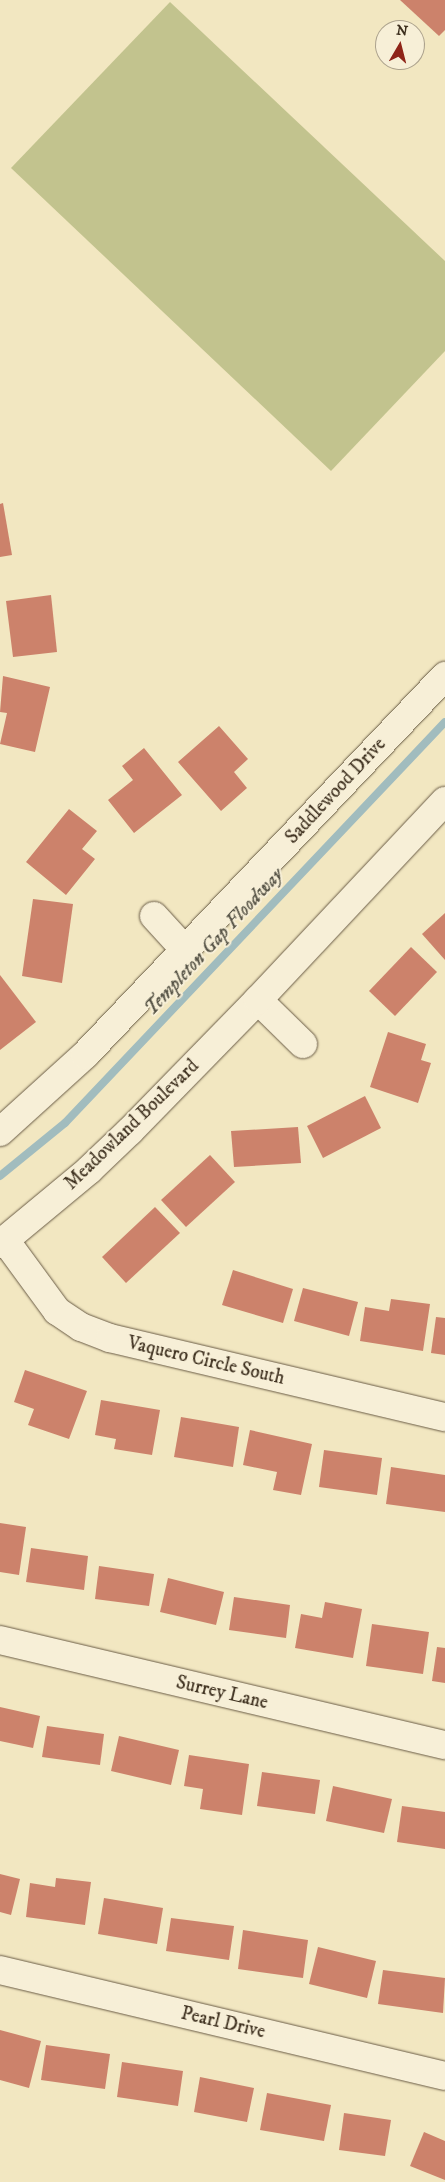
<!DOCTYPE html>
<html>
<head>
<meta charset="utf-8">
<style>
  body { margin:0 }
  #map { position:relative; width:445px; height:2182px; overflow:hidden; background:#f2e7c1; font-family:"IM FELL DW Pica",serif }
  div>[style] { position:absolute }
  .green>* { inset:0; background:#c2c38e }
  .stream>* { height:8px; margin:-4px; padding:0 4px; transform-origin:4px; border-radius:4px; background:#a1bcbe }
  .building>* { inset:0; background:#cc826b }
  .roads { filter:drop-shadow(0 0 1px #6a5c46) drop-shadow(0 0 1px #6a5c46) }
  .street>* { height:28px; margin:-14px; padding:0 14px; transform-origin:14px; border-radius:14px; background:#f7efd7 }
  .secondary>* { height:28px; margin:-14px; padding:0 14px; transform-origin:14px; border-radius:14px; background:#f7efd7 }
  span { translate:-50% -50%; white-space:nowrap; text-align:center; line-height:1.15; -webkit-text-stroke:4px #f7efd7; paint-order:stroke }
  .street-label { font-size:19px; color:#3c2e1d }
  .water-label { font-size:20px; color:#555245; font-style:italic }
  .north { position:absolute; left:375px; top:20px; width:50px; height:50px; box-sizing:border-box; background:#f7efd7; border:1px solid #aca28d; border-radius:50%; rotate:8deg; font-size:14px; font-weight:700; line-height:20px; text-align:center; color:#3c2e1d }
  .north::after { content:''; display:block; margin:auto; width:18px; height:22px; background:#8f2418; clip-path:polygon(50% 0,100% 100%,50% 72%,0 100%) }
</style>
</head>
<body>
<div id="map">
  <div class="green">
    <i style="clip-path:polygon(170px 2px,445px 261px,445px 351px,331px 471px,11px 168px)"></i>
  </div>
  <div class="stream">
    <i style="left:0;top:1176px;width:84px;rotate:-39.2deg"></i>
    <i style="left:65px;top:1123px;width:552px;rotate:-46.54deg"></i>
  </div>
  <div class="building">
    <i style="clip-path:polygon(400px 0,445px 0,445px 30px,439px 36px)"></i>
    <i style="clip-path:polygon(3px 503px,12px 555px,0 557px,0 504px)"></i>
    <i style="clip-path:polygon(51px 595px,57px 652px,13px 657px,6px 601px)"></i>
    <i style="clip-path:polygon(3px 676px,50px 687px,35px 752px,0 744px,7px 713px,0 712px)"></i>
    <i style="clip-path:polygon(219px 726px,248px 759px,234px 772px,247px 788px,221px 811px,178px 762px)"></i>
    <i style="clip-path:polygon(144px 748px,182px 795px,134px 833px,108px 800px,133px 780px,122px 766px)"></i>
    <i style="clip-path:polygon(69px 809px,97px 831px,82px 849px,95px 859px,66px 895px,26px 862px)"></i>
    <i style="clip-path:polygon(33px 899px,73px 904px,62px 983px,22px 976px)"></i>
    <i style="clip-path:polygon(445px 913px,445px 960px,422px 934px)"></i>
    <i style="clip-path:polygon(411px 947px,437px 972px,395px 1016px,369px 991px)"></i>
    <i style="clip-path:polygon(0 975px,36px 1022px,0 1050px)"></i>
    <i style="clip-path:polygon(388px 1032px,426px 1044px,421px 1060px,431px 1063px,418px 1103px,370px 1087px)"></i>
    <i style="clip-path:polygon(365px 1096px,381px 1128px,323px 1158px,307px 1126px)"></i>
    <i style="clip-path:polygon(298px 1127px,301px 1163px,234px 1167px,231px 1131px)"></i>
    <i style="clip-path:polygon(210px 1155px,235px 1182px,186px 1227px,161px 1200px)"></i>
    <i style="clip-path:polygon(155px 1207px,180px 1233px,126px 1283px,102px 1257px)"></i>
    <i style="clip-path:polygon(233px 1270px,293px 1289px,283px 1323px,222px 1305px)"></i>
    <i style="clip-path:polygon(303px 1288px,358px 1302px,349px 1336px,294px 1321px)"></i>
    <i style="clip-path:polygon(391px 1299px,430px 1304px,423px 1351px,360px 1341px,365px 1307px,389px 1311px)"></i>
    <i style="clip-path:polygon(436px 1317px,445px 1318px,445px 1355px,431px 1353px)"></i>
    <i style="clip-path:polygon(25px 1370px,87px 1391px,69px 1439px,28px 1425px,34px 1409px,14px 1402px)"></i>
    <i style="clip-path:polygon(101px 1400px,160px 1410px,152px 1455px,114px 1449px,116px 1439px,95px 1435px)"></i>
    <i style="clip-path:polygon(181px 1417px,239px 1427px,233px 1467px,174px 1457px)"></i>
    <i style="clip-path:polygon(250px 1430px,312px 1444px,301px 1495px,273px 1490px,277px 1472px,243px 1465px)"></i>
    <i style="clip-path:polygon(324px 1450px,382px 1458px,377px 1495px,319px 1487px)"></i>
    <i style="clip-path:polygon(391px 1467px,445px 1475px,445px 1512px,386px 1504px)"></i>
    <i style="clip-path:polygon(0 1523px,26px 1527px,19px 1575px,0 1572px)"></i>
    <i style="clip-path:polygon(31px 1548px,88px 1556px,84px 1590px,26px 1582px)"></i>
    <i style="clip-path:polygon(99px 1566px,154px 1574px,149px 1606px,95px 1599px)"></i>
    <i style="clip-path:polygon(168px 1578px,224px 1592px,216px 1625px,160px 1612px)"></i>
    <i style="clip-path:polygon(234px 1597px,290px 1605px,286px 1638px,229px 1630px)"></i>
    <i style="clip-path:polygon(325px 1602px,362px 1609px,353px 1658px,295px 1648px,301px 1614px,322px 1618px)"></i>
    <i style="clip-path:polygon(372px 1624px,429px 1632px,423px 1674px,366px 1666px)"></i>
    <i style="clip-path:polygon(437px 1647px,445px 1648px,445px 1683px,432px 1681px)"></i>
    <i style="clip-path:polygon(0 1707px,40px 1716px,33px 1748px,0 1741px)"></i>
    <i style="clip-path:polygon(47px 1726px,104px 1734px,100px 1765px,42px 1757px)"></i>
    <i style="clip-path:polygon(119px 1736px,179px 1750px,171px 1785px,111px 1771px)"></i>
    <i style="clip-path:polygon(189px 1755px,249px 1764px,242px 1815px,200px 1809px,203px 1789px,184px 1786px)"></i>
    <i style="clip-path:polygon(262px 1772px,320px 1780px,315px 1814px,257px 1806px)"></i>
    <i style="clip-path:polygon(333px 1786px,392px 1799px,384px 1833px,326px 1821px)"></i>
    <i style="clip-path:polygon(402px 1806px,445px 1812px,445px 1849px,397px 1842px)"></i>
    <i style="clip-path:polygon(0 1874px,20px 1879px,11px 1915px,0 1912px)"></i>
    <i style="clip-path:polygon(56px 1878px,91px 1882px,85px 1925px,26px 1917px,30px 1883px,55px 1887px)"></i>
    <i style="clip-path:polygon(104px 1898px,163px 1908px,157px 1944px,98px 1934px)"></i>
    <i style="clip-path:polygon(171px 1918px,234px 1926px,229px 1960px,166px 1951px)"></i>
    <i style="clip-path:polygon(243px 1930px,308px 1940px,303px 1978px,238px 1969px)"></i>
    <i style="clip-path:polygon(318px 1947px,376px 1961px,367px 1998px,309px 1984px)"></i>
    <i style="clip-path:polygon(383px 1970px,445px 1978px,443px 2013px,378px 2004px)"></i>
    <i style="clip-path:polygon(0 2030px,41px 2041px,29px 2088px,0 2080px)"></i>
    <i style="clip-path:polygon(46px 2045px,110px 2054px,105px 2089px,41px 2080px)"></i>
    <i style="clip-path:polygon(122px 2062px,183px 2071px,178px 2106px,117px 2097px)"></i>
    <i style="clip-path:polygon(200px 2077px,254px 2088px,247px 2122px,194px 2112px)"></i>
    <i style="clip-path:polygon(267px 2093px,331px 2105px,324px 2141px,260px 2130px)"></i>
    <i style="clip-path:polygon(344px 2113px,391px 2120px,385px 2156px,339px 2150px)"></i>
    <i style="clip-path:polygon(424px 2132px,445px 2141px,445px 2180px,410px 2166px)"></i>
  </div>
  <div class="roads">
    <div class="street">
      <i style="left:154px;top:916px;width:47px;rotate:47.6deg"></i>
      <i style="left:258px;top:1000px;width:63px;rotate:44.4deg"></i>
      <i style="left:0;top:1132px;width:115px;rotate:-42.2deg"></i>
      <i style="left:85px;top:1055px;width:523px;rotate:-46.47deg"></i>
      <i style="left:5px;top:1240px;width:88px;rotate:53.8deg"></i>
      <i style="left:57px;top:1311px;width:29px;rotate:34deg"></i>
      <i style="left:81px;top:1327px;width:31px;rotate:21deg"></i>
      <i style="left:110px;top:1338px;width:344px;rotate:13.3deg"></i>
      <i style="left:0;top:1640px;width:457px;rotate:13.3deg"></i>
      <i style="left:0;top:1970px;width:457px;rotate:13.4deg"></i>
    </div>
    <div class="secondary">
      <i style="left:0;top:1244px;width:116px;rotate:-39.7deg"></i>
      <i style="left:89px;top:1170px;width:57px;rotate:-43.6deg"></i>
      <i style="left:130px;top:1131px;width:183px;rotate:-45.7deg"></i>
      <i style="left:258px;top:1000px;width:273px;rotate:-46.8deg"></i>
    </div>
  </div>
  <div class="street-label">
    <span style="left:336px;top:791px;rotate:-47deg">Saddlewood Drive</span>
    <span style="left:132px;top:1125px;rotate:-44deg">Meadowland Boulevard</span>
    <span style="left:206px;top:1361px;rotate:13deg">Vaquero Circle South</span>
    <span style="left:222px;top:1693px;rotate:13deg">Surrey Lane</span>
    <span style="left:223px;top:2023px;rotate:13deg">Pearl Drive</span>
  </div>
  <div class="water-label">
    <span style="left:214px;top:942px;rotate:-47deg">Templeton Gap Floodway</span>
  </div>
  <div class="north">N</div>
</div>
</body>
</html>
